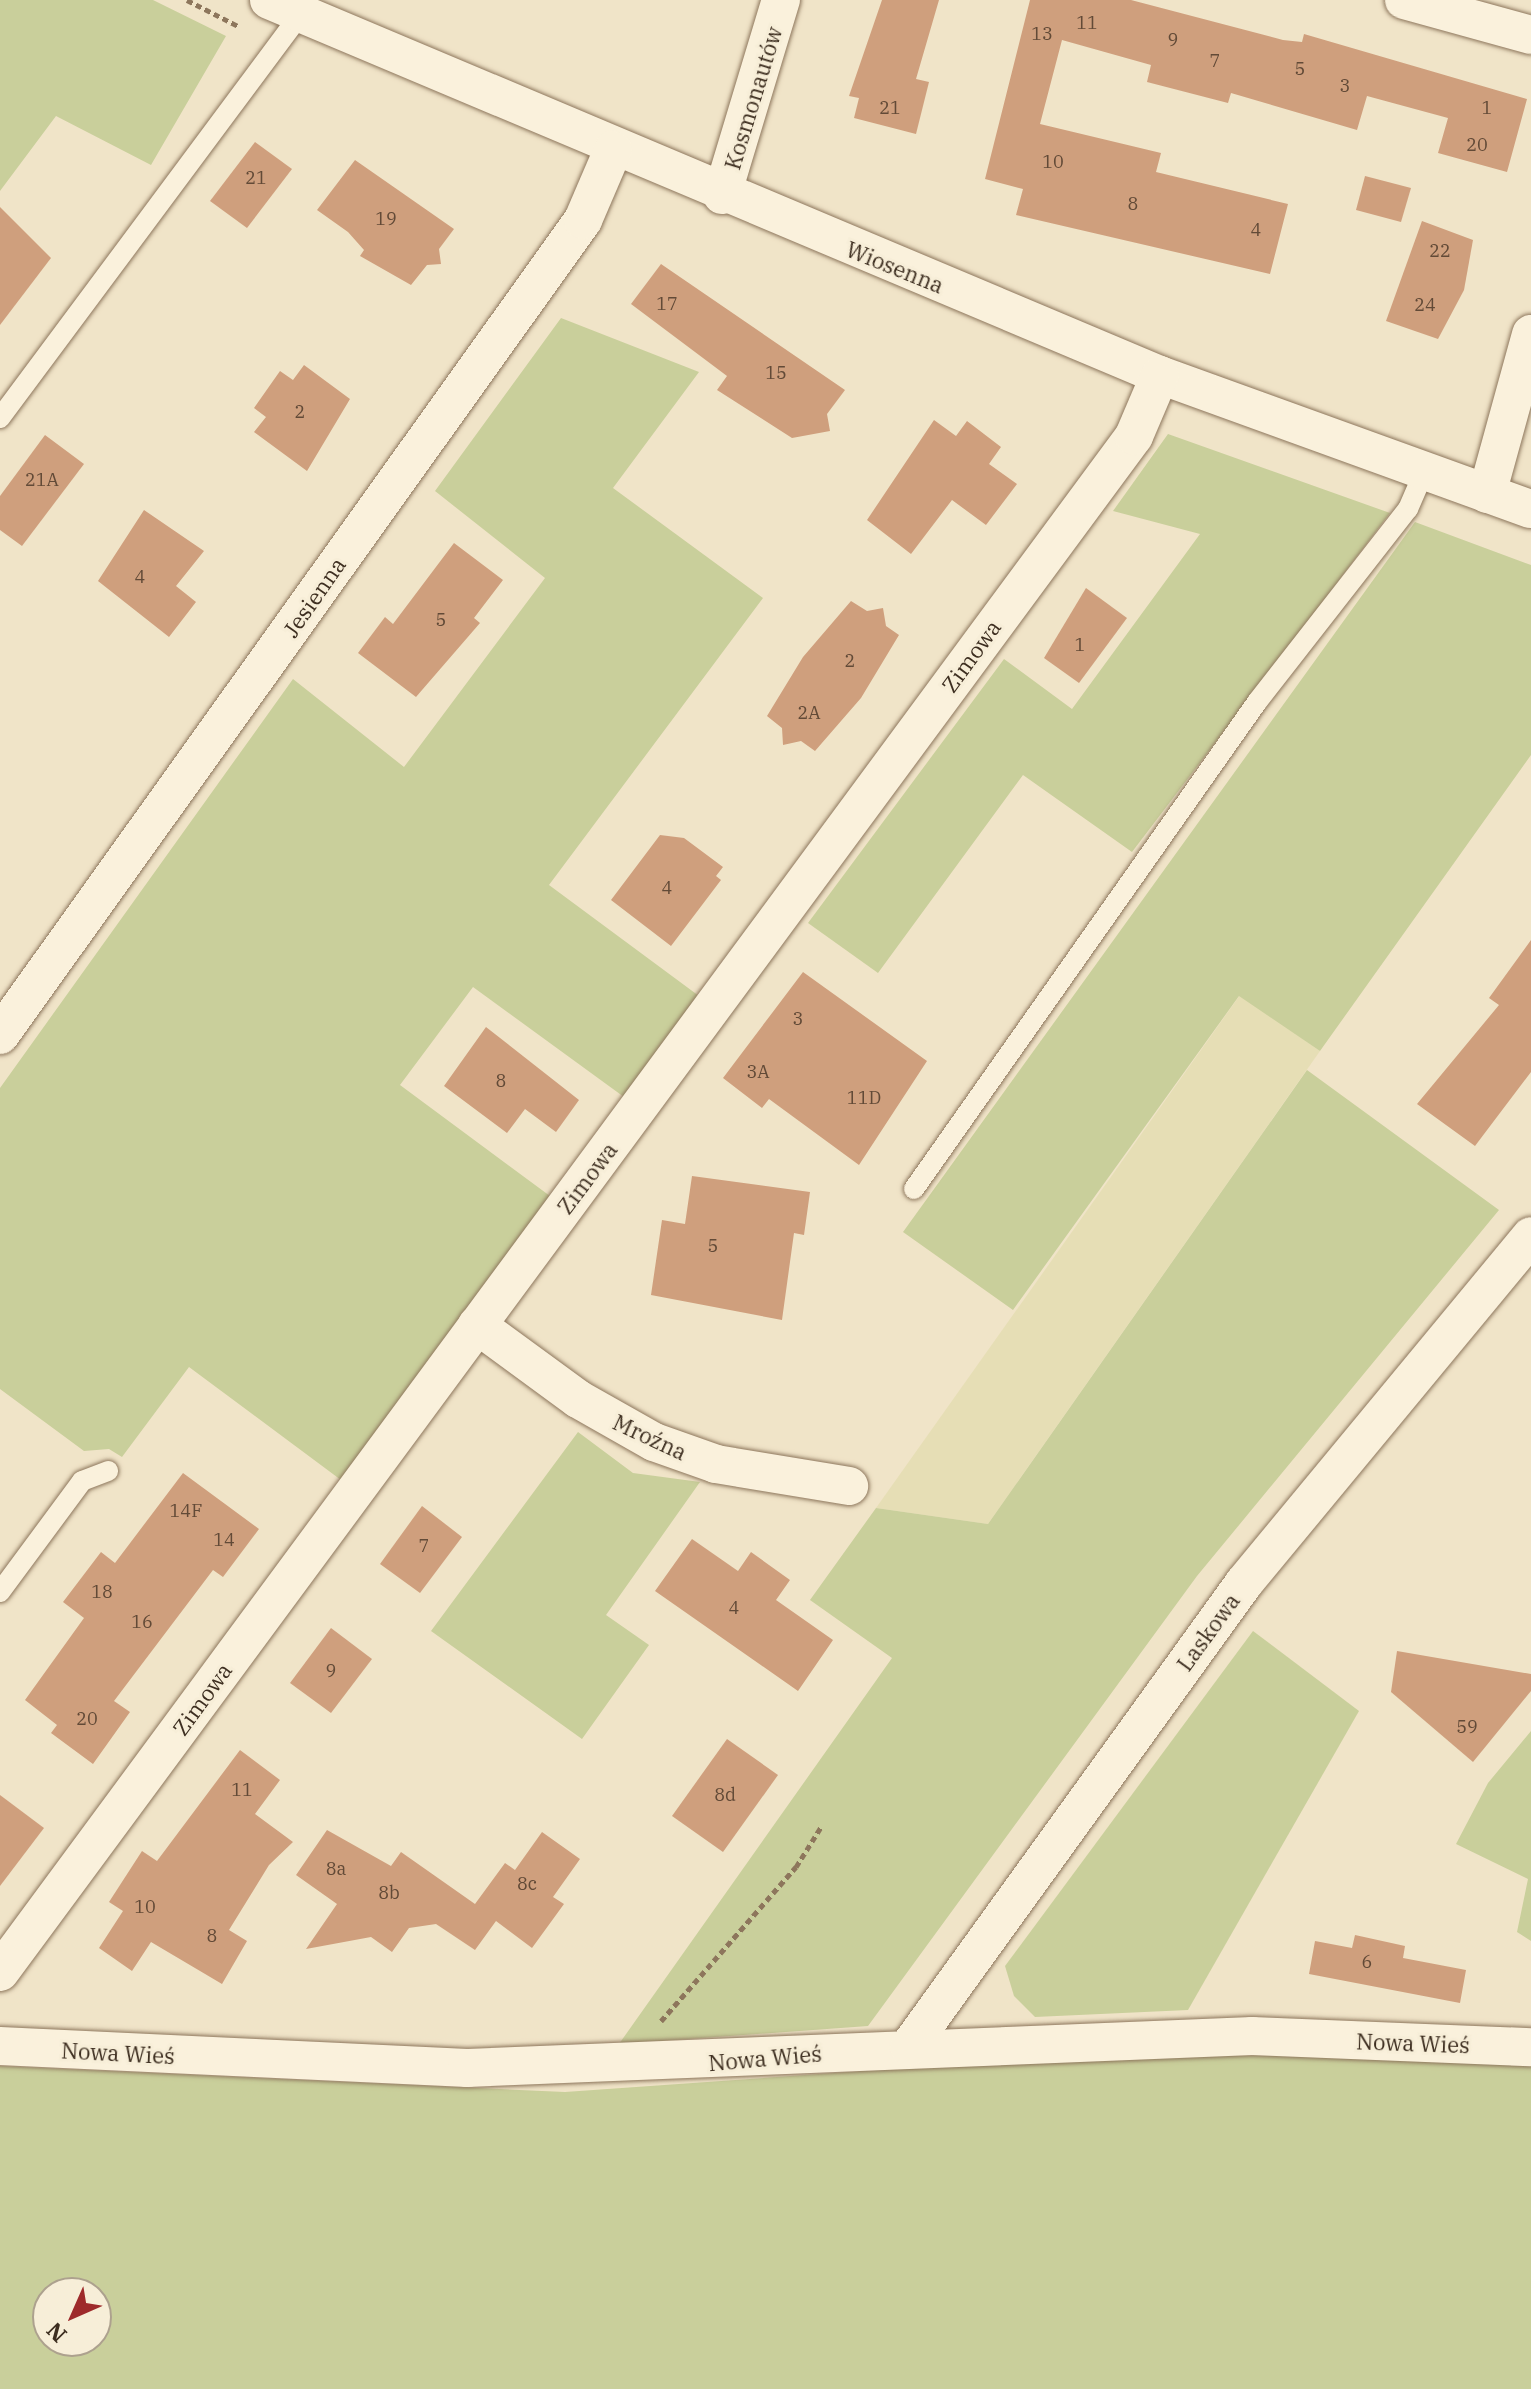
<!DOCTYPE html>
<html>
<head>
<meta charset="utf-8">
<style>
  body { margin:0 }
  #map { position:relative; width:1531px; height:2389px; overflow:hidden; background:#f0e4c8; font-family:"IBM Plex Serif",serif }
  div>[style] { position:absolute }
  .farmland>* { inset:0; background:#e6deb5 }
  .green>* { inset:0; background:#c9cf9b }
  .building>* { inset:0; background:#cf9f7d }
  .path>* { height:5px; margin-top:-2.5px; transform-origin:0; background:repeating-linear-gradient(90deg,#8d765c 0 6px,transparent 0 10px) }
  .roads { filter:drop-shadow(0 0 2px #8d765c) drop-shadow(0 0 2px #8d765c) }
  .lane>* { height:20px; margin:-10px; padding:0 10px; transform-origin:10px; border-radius:10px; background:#faf1dc }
  .street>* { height:38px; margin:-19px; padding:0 19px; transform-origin:19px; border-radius:19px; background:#faf1dc }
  span { translate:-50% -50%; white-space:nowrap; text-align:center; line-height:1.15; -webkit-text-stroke:6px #f7eed8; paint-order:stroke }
  .number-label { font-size:18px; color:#624a37 }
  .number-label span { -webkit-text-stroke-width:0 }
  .street-label { font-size:22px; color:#3d2e20 }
  .north { position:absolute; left:32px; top:2277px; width:80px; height:80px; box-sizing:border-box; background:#f7eed8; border:2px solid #ada18e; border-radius:50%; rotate:225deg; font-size:22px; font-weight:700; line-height:32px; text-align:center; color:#3d2e20 }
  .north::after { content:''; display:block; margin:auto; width:28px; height:36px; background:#9e2a2b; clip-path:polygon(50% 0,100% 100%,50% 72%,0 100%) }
</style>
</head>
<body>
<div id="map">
  <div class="farmland">
    <i style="clip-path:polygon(1240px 995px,1320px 1051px,988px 1524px,876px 1508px)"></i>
  </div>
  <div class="green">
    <i style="clip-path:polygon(0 0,153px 0,226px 36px,151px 165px,56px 116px,0 191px)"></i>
    <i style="clip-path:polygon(561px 318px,699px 372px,613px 488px,763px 598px,549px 885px,699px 996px,624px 1097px,473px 987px,400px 1085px,550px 1196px,341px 1480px,189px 1367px,122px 1457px,109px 1449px,84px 1451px,0 1389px,0 1088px,293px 679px,404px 767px,545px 578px,435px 491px)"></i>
    <i style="clip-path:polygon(1168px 434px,1390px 513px,1132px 852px,1023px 775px,878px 973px,808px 923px,1004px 659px,1072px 709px,1200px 534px,1113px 511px)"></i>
    <i style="clip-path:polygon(1415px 522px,1531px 565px,1531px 755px,1320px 1051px,1239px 996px,1013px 1310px,903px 1232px)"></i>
    <i style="clip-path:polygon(1307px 1070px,1499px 1210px,1197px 1576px,868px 2026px,619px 2044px,892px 1658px,810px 1600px,876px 1508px,988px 1524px)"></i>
    <i style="clip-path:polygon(578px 1432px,633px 1473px,700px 1482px,606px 1615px,649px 1645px,582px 1739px,431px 1631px)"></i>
    <i style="clip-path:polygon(1253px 1631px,1359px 1711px,1188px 2010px,1035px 2017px,1014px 1996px,1005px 1966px)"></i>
    <i style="clip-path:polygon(1531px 1731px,1531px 1941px,1517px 1932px,1528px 1879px,1456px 1844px,1488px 1783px)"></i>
    <i style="clip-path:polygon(evenodd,1306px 2055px,1531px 2065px,1531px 2389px,0 2389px,0 2066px,565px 2092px,1074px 2056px,1306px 2055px,48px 2293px,96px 2293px,96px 2341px,48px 2341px,48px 2293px)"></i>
  </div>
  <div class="building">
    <i style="clip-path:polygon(882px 0,939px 0,916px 79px,929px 82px,916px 134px,854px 118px,859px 98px,849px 96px)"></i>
    <i style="clip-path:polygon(1030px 0,1131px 0,1283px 40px,1302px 42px,1304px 34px,1527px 99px,1507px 172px,1438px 153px,1448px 118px,1367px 96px,1357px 130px,1231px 93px,1228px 103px,1147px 82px,1151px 65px,1062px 40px,1040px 124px,1161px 153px,1156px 172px,1288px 204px,1270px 274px,1016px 215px,1023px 189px,985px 179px)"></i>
    <i style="clip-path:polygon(255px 142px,292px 169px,247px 228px,210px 201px)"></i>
    <i style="clip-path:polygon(355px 160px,454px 229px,439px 249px,441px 264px,427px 265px,411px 285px,360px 256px,364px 250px,348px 232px,317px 210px)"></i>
    <i style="clip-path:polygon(1365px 176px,1411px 188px,1401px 222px,1356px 210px)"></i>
    <i style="clip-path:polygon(0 207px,51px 258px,0 325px)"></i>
    <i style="clip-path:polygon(1422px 221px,1473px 240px,1464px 290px,1438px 339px,1386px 321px)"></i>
    <i style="clip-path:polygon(661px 264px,845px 390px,827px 414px,830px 431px,792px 438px,717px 390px,727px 376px,631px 304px)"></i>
    <i style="clip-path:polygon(304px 365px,350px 399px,307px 471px,254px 432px,266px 417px,254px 408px,280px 371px,293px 380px)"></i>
    <i style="clip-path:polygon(934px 420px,956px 436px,967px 421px,1001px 447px,989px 464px,1017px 484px,986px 525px,952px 500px,911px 554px,867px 520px)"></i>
    <i style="clip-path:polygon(45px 435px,84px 464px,22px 546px,0 530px,0 496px)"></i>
    <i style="clip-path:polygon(144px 510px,204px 551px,176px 586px,196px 602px,169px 637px,98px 581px)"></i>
    <i style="clip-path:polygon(454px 543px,503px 580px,474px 618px,480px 623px,416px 697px,358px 653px,385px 617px,393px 624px)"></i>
    <i style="clip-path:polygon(1086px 588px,1127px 618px,1079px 683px,1044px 658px)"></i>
    <i style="clip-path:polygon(851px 601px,867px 611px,883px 608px,886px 626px,899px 635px,861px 698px,815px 751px,801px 741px,783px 745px,782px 728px,767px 716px,803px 657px)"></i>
    <i style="clip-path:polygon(660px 835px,684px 838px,723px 867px,716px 876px,721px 880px,671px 946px,611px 900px)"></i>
    <i style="clip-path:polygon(1531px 940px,1531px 1072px,1475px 1146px,1417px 1104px,1499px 1005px,1489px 998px)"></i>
    <i style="clip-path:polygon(803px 972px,927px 1061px,859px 1165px,769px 1099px,762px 1108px,723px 1078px)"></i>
    <i style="clip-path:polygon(486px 1027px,579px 1100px,556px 1132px,525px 1109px,507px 1133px,444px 1086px)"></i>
    <i style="clip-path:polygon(692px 1176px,810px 1192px,804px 1235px,794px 1233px,782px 1320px,651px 1295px,662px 1220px,685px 1224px)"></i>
    <i style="clip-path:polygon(183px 1473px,259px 1529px,223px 1577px,213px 1570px,114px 1701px,130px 1712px,93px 1764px,51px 1733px,57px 1725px,25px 1700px,84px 1618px,63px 1602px,101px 1552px,115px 1563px)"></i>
    <i style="clip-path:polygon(422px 1506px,462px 1537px,420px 1593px,380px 1564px)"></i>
    <i style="clip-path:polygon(692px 1539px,738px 1571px,751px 1552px,790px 1580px,776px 1600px,833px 1640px,798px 1691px,655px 1591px)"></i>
    <i style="clip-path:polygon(331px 1628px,372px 1659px,331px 1713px,290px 1683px)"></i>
    <i style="clip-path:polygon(1397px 1651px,1531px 1674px,1531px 1691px,1473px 1762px,1391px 1692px)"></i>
    <i style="clip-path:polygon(727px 1739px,778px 1775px,723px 1852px,672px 1816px)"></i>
    <i style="clip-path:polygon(240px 1750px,280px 1780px,255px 1814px,293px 1842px,269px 1865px,229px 1930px,247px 1941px,222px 1984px,151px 1942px,132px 1971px,99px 1948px,123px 1911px,109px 1902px,142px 1851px,157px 1861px)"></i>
    <i style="clip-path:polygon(0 1795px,44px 1828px,0 1886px)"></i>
    <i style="clip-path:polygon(327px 1830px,391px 1866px,401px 1852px,475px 1904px,505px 1863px,515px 1870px,542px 1832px,580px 1859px,553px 1897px,564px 1904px,532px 1948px,496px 1921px,475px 1950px,436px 1924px,409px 1928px,392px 1952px,371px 1937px,306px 1949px,337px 1904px,296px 1875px)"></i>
    <i style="clip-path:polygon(1355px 1935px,1405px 1946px,1403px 1958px,1466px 1970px,1460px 2003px,1309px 1974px,1315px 1941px,1352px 1948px)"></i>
  </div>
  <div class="path">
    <i style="left:187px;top:0;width:57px;rotate:27deg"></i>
    <i style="left:661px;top:2021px;width:205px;rotate:-48.8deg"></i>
    <i style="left:796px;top:1867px;width:47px;rotate:-58deg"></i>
  </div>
  <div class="roads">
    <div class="lane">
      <i style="left:0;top:418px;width:502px;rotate:-53.34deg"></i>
      <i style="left:914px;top:1189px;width:596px;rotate:-54.84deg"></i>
      <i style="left:1257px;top:702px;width:245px;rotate:-52deg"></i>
      <i style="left:1408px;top:509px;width:40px;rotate:-66.6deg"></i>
      <i style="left:0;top:1592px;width:138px;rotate:-53.5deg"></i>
      <i style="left:82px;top:1481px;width:28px;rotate:-21deg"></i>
    </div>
    <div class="street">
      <i style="left:269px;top:0;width:967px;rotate:22.83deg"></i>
      <i style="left:1160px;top:375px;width:394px;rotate:19.9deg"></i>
      <i style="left:1404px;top:0;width:132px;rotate:15.4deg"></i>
      <i style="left:722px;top:195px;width:204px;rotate:-73.2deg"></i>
      <i style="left:1487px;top:494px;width:166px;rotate:-74.6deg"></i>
      <i style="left:0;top:1035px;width:1002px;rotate:-54.42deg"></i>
      <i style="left:583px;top:220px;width:76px;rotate:-66.8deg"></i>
      <i style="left:477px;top:1325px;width:125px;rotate:36.2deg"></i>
      <i style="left:578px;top:1399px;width:87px;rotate:29.5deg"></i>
      <i style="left:654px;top:1442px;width:66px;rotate:19.5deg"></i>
      <i style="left:716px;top:1464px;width:135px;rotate:9.4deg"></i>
      <i style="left:0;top:1972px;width:1909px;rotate:-53.56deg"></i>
      <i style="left:1134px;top:436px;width:66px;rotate:-66.9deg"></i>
      <i style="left:0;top:2046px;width:468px;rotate:2.7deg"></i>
      <i style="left:467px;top:2068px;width:786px;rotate:-2.33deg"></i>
      <i style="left:1252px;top:2036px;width:279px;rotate:2.3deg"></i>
      <i style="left:909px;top:2047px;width:572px;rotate:-54.17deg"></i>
      <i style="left:1244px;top:1583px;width:450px;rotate:-50.4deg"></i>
    </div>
  </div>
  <div class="number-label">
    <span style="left:1087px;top:23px">11</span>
    <span style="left:1042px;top:34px">13</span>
    <span style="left:1173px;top:40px">9</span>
    <span style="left:1215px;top:61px">7</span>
    <span style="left:1300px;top:69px">5</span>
    <span style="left:1345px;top:86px">3</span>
    <span style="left:890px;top:108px">21</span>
    <span style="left:1487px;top:108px">1</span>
    <span style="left:1477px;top:145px">20</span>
    <span style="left:1053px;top:162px">10</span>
    <span style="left:256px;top:178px">21</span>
    <span style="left:1133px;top:204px">8</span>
    <span style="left:386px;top:219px">19</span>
    <span style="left:1256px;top:230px">4</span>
    <span style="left:1440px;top:251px">22</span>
    <span style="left:667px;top:304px">17</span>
    <span style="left:1425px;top:305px">24</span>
    <span style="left:776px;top:373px">15</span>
    <span style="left:300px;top:412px">2</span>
    <span style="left:42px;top:480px">21A</span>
    <span style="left:140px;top:577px">4</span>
    <span style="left:441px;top:620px">5</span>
    <span style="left:1080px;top:645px">1</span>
    <span style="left:850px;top:661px">2</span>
    <span style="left:809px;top:713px">2A</span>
    <span style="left:667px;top:888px">4</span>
    <span style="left:798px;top:1019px">3</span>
    <span style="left:758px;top:1072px">3A</span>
    <span style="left:501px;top:1081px">8</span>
    <span style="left:864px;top:1098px">11D</span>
    <span style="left:713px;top:1246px">5</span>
    <span style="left:186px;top:1511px">14F</span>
    <span style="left:224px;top:1540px">14</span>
    <span style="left:424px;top:1546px">7</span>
    <span style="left:102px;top:1592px">18</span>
    <span style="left:734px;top:1608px">4</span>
    <span style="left:142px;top:1622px">16</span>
    <span style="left:331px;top:1671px">9</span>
    <span style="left:87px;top:1719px">20</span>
    <span style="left:1467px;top:1727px">59</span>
    <span style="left:242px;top:1790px">11</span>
    <span style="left:725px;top:1795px">8d</span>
    <span style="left:336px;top:1869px">8a</span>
    <span style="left:527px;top:1884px">8c</span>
    <span style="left:389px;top:1893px">8b</span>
    <span style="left:145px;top:1907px">10</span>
    <span style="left:212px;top:1936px">8</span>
    <span style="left:1367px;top:1962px">6</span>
  </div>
  <div class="street-label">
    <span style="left:753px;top:98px;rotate:-73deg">Kosmonautów</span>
    <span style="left:895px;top:267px;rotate:22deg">Wiosenna</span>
    <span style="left:314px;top:597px;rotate:-55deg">Jesienna</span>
    <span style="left:971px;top:656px;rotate:-54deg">Zimowa</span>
    <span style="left:587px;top:1178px;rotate:-53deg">Zimowa</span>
    <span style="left:650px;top:1437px;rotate:25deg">Mroźna</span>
    <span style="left:1208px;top:1632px;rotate:-54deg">Laskowa</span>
    <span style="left:202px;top:1699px;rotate:-54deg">Zimowa</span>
    <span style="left:1413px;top:2043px;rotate:2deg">Nowa Wieś</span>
    <span style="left:118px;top:2053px;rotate:3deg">Nowa Wieś</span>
    <span style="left:765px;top:2058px;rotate:-5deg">Nowa Wieś</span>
  </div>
  <div class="north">N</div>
</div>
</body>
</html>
